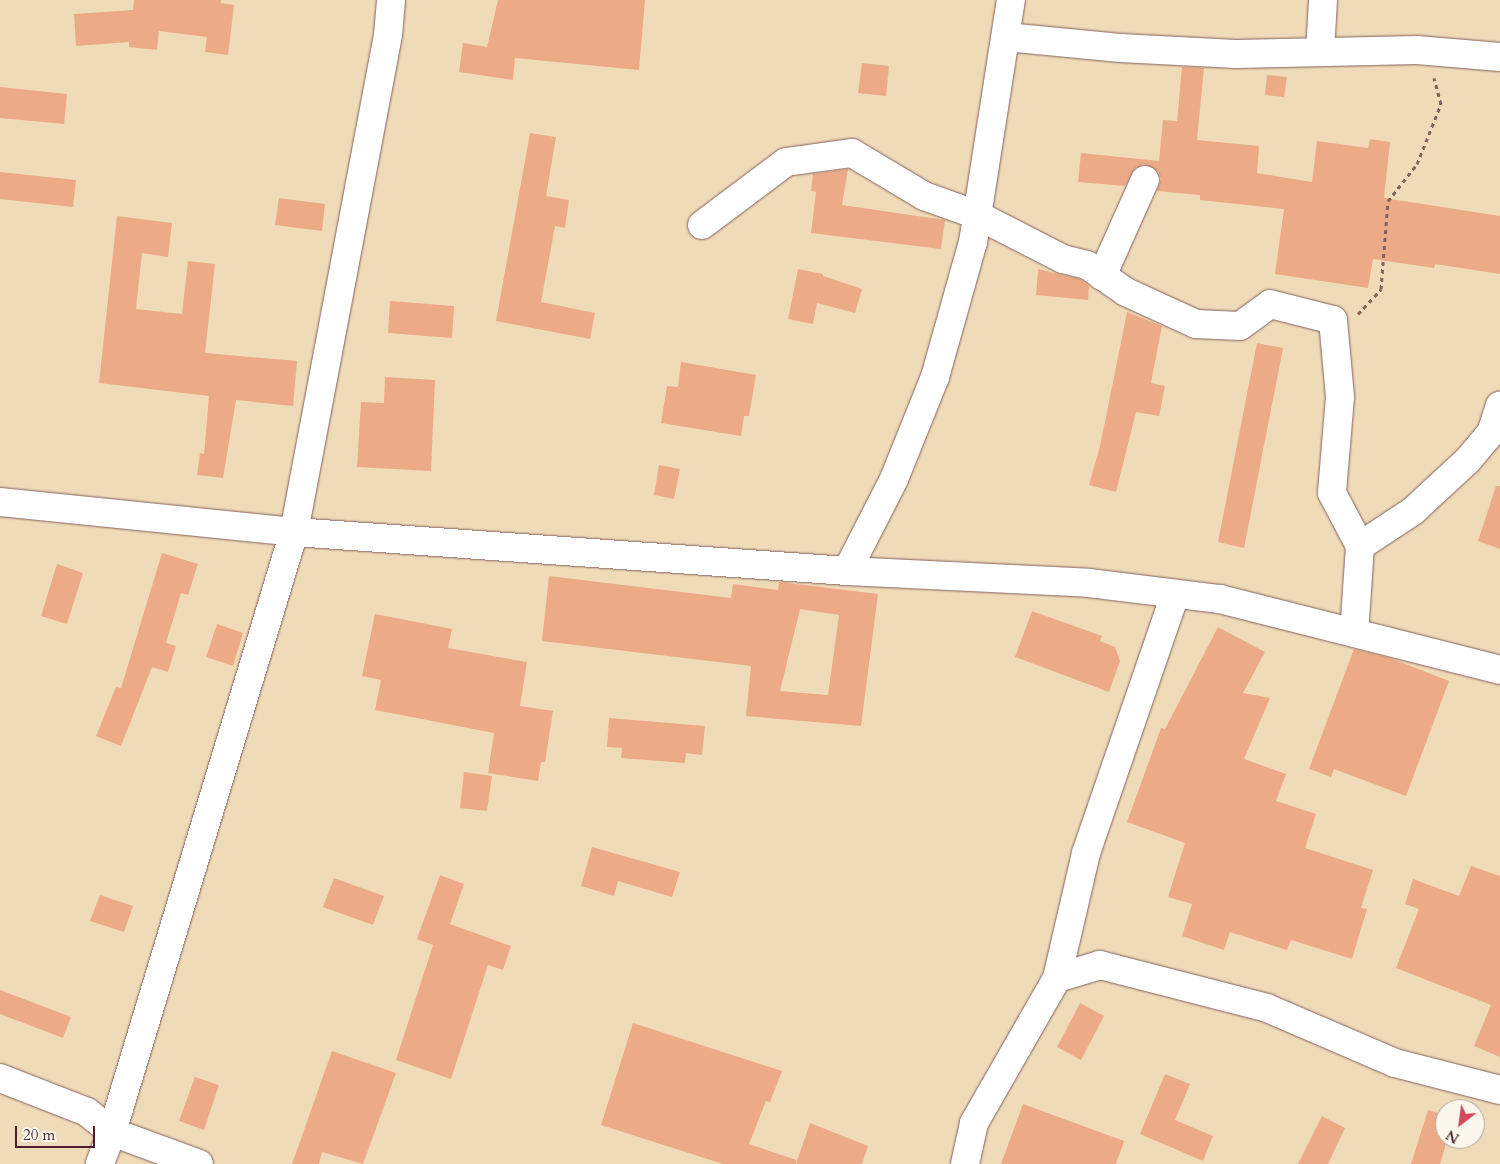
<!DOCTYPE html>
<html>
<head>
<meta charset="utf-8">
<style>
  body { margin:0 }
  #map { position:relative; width:1500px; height:1164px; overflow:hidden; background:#f0dbb9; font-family:Cardo,serif }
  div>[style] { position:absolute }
  .building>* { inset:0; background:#ecab86 }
  .path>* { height:3px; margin-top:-1.5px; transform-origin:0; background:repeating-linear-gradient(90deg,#84615d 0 4px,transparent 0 8px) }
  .roads { filter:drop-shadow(0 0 1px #84615d) drop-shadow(0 0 1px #84615d) }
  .minor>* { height:28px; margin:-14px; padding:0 14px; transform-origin:14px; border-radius:14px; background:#fff }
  span { translate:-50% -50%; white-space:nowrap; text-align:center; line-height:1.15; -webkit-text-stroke:4.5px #fbf7ec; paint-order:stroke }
  .north { position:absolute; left:1435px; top:1099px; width:50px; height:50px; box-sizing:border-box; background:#fbf7ec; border:1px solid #b4a19f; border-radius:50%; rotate:210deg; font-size:14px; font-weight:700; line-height:20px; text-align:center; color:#4a1f2b }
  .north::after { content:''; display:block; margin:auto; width:18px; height:22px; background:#d1495b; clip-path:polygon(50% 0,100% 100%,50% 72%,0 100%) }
  .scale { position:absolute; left:15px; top:1126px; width:80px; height:22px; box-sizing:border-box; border:2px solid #4a1f2b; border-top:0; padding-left:6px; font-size:15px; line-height:18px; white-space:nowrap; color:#4a1f2b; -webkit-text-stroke:4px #fbf7ec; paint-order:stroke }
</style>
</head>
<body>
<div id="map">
  <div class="building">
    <i style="clip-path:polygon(134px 0,221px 0,221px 3px,234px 5px,228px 55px,205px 52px,207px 37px,159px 31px,157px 50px,129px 47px,129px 42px,76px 46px,74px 14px,133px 10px)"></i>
    <i style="clip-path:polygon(498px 0,645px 0,639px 70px,515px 58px,513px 80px,459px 72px,463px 43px,487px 47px)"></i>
    <i style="clip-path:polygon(862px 63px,889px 66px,886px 96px,858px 93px)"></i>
    <i style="clip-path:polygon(1182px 67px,1204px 68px,1197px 140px,1259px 146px,1257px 173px,1312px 182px,1317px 141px,1368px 148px,1370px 139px,1390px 142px,1384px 198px,1500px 216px,1500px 274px,1435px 264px,1434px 268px,1373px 259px,1368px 288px,1275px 274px,1284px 209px,1200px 200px,1200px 195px,1157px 191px,1161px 179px,1158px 171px,1144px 164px,1135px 168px,1125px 186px,1078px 182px,1081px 153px,1159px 161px,1163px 120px,1177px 121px)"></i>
    <i style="clip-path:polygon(1267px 75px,1287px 77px,1284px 97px,1265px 95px)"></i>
    <i style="clip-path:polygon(0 87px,67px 94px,64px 124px,0 118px)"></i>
    <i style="clip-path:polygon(530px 133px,556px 137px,546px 196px,569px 200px,565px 228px,555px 226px,541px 302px,595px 313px,590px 339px,496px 321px)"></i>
    <i style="clip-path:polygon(848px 169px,842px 205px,945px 220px,941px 249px,811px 233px,816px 192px,811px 191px,813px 174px)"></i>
    <i style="clip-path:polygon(0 172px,76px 180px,73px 207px,0 199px)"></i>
    <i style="clip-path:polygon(279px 198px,325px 204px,322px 231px,275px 225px)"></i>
    <i style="clip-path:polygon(117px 216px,172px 223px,168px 257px,142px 253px,136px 309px,182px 314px,188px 261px,215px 264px,205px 353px,297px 361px,293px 406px,236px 400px,223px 478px,197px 475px,200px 453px,204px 454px,209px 396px,99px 383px)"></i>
    <i style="clip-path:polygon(798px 269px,823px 274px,823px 276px,862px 289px,855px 313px,817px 303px,813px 324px,788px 319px)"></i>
    <i style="clip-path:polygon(1038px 269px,1080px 279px,1089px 286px,1088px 300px,1036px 295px)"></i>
    <i style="clip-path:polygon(390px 301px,454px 306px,452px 338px,388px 333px)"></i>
    <i style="clip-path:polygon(1127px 312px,1162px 326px,1151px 383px,1165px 386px,1159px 416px,1136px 412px,1116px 492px,1089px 485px,1100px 446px)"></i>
    <i style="clip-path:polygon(1257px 343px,1283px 348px,1244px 548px,1218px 542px)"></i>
    <i style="clip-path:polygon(681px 362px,756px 375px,749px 416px,744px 416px,741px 436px,661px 423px,667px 386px,678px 387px)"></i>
    <i style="clip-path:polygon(385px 377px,435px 380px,431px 471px,357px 467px,361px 402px,384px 403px)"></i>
    <i style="clip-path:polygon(659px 465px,680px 469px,674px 499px,654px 495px)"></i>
    <i style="clip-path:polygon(1496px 486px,1500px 486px,1500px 549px,1478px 541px)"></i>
    <i style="clip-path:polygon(162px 553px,198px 564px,188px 595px,181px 593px,166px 643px,176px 646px,168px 672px,152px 667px,121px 746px,96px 736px,116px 687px,121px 688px)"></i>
    <i style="clip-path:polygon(57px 564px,83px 573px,67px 624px,41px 616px)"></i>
    <i style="clip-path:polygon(evenodd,549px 576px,731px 598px,733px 584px,778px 590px,779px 582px,878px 594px,861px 726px,746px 716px,751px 666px,542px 641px,549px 576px,800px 609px,839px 615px,828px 695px,780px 691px,800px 609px)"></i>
    <i style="clip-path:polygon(1032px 611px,1102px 636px,1100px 641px,1115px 647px,1120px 661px,1109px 692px,1015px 657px)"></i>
    <i style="clip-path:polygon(375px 614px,452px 629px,448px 648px,527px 662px,520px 706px,553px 711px,545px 762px,541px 762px,538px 781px,488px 773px,494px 733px,375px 710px,381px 680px,362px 676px)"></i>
    <i style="clip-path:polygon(217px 624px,243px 633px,233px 666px,206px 657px)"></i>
    <i style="clip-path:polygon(1218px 627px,1265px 652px,1243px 693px,1270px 698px,1244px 759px,1286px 774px,1276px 801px,1316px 814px,1305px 848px,1373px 870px,1361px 908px,1367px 909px,1352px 959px,1291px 940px,1287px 950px,1230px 932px,1224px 950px,1182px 936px,1192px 904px,1168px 897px,1185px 843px,1127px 822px,1161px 728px,1165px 729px)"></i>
    <i style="clip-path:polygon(1354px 649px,1390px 658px,1449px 681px,1406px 796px,1334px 769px,1331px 777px,1309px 769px)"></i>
    <i style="clip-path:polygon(609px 718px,705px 726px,702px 755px,686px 753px,685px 763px,621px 758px,622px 748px,607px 747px)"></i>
    <i style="clip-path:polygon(464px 772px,492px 776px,487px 811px,460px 808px)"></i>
    <i style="clip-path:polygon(592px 847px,680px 872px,672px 897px,618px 881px,614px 896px,581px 886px)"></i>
    <i style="clip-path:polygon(1471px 866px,1500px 876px,1500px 1057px,1474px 1046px,1491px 1005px,1396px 968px,1419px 909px,1405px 904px,1413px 879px,1459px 896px)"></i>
    <i style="clip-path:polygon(440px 875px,464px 884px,450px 924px,511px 946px,503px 970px,488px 965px,451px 1079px,396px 1060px,433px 945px,417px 939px)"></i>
    <i style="clip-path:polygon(334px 878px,384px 896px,373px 925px,323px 907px)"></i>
    <i style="clip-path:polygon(100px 895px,133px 906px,124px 932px,90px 921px)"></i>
    <i style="clip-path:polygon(0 990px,71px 1017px,63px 1038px,0 1014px)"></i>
    <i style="clip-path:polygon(1080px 1003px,1104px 1016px,1081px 1060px,1057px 1047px)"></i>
    <i style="clip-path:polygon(633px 1023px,782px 1071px,770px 1102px,766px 1101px,749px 1144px,796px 1160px,796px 1164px,723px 1164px,601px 1125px)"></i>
    <i style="clip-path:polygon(332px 1051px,396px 1073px,363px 1164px,322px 1152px,319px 1164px,292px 1164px)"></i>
    <i style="clip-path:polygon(1165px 1074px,1190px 1084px,1175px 1120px,1213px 1136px,1203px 1161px,1140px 1134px)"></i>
    <i style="clip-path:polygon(195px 1077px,219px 1085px,204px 1130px,179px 1121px)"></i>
    <i style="clip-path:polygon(1023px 1104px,1124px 1141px,1116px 1164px,1001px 1164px)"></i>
    <i style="clip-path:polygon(1428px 1110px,1445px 1115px,1445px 1148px,1440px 1164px,1411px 1164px)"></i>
    <i style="clip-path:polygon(1322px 1116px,1345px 1128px,1328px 1164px,1298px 1164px)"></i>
    <i style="clip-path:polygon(810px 1123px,868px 1146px,862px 1164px,796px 1164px)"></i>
  </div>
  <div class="path">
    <i style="left:1358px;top:314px;width:34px;rotate:-47deg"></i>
    <i style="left:1381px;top:289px;width:88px;rotate:-85.5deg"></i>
    <i style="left:1388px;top:201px;width:47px;rotate:-51.9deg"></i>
    <i style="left:1417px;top:164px;width:65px;rotate:-68.2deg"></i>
    <i style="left:1441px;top:104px;width:27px;rotate:-105deg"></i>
  </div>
  <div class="roads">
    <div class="minor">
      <i style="left:1006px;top:37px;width:115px;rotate:5.5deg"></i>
      <i style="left:1120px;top:48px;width:116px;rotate:3deg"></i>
      <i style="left:1236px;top:54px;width:181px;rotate:-1.3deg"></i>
      <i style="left:1417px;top:50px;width:83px;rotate:4.8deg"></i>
      <i style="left:1320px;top:52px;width:52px;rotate:-86.7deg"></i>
      <i style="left:702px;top:225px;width:105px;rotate:-36.9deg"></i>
      <i style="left:786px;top:162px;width:67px;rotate:-7.8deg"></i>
      <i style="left:852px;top:153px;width:84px;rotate:30.8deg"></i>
      <i style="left:924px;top:196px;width:56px;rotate:19.7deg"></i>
      <i style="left:977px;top:215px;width:97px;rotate:27.1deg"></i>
      <i style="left:1063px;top:259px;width:25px;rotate:14deg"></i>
      <i style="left:1087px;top:265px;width:47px;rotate:34.7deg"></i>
      <i style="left:1126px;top:292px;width:77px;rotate:24.6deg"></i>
      <i style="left:1196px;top:324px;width:44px;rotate:2.6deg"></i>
      <i style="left:1240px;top:326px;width:37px;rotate:-36deg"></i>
      <i style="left:1270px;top:304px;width:65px;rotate:14.3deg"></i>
      <i style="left:1333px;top:320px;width:77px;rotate:84.8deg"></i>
      <i style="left:1340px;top:397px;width:96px;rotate:94.8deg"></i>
      <i style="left:1332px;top:493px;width:60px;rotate:62.2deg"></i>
      <i style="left:1360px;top:546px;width:87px;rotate:93.9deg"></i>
      <i style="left:1102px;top:276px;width:105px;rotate:-65.9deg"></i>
      <i style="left:0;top:502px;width:296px;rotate:5.8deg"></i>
      <i style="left:294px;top:532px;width:554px;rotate:4.03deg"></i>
      <i style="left:847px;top:571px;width:242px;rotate:2.8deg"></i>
      <i style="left:1089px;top:583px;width:132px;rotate:7deg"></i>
      <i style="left:1220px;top:599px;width:289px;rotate:14.2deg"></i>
      <i style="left:1360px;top:546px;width:64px;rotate:-33.4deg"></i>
      <i style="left:1413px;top:511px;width:75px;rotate:-42.8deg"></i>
      <i style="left:1468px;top:460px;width:35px;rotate:-50deg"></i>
      <i style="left:1491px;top:433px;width:29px;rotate:-72deg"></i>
      <i style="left:847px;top:571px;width:103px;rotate:-62.9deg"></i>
      <i style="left:894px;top:479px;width:110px;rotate:-68.1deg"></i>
      <i style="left:935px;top:377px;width:140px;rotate:-74.3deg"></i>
      <i style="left:973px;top:242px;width:245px;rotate:-81.1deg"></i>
      <i style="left:1057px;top:978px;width:128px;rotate:-76.9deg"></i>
      <i style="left:1086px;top:853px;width:274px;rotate:-71deg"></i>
      <i style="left:0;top:1078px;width:93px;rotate:21.3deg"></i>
      <i style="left:87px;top:1112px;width:32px;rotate:39deg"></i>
      <i style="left:112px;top:1132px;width:34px;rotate:111deg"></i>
      <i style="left:199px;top:1164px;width:93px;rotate:-159.8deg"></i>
      <i style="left:112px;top:1132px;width:627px;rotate:-73.13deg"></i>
      <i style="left:294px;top:532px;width:506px;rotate:-79.29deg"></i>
      <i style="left:388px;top:35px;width:35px;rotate:-85deg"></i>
      <i style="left:965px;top:1164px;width:42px;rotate:-77.6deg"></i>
      <i style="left:974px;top:1123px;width:167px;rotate:-60.2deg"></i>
      <i style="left:1057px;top:978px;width:45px;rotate:-16.8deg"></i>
      <i style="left:1100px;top:965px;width:172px;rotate:14.4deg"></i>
      <i style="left:1267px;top:1008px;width:139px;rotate:23.3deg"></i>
      <i style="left:1395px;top:1063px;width:108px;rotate:14.4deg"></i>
    </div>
  </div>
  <div class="north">N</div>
  <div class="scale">20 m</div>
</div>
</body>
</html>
